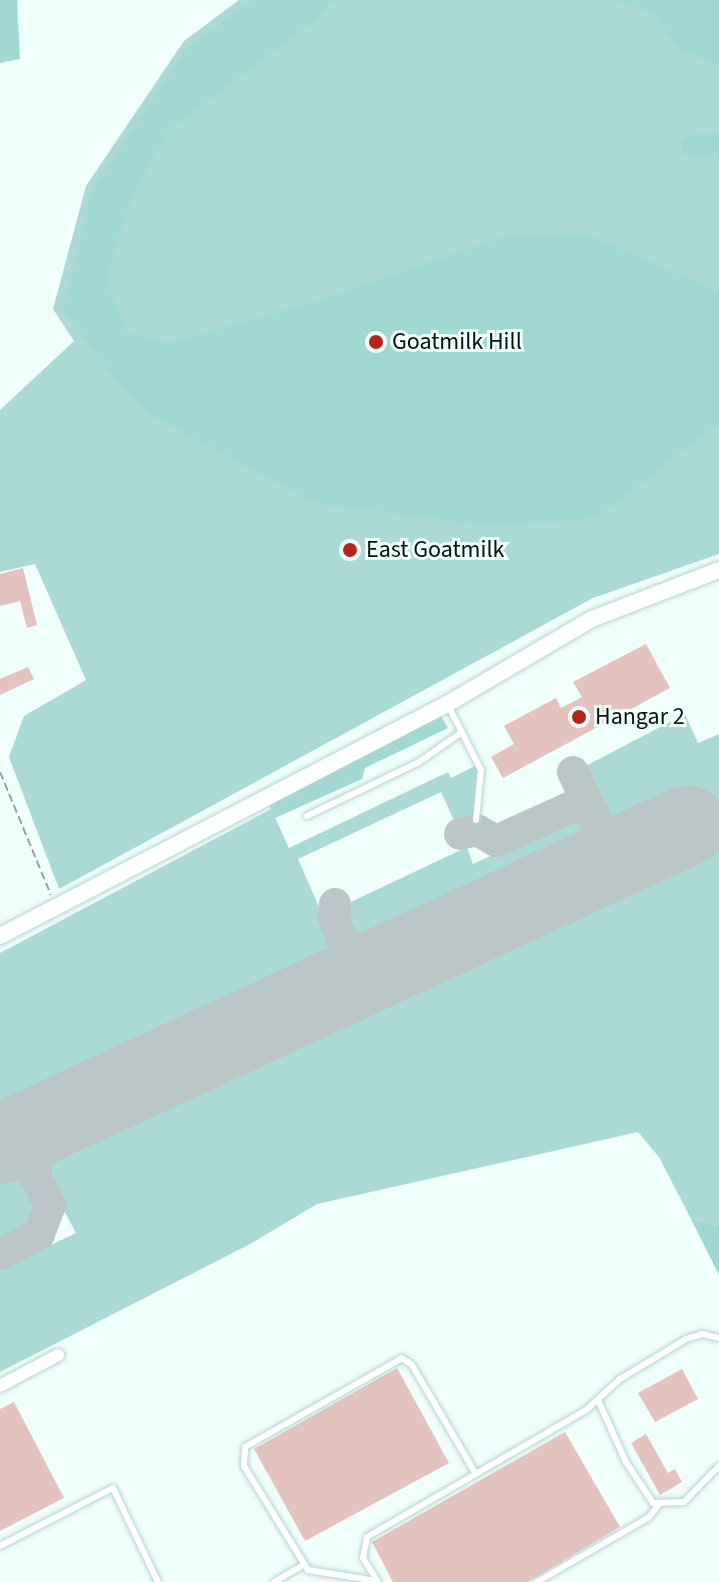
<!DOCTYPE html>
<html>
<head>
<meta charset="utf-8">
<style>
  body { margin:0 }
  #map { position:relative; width:719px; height:1582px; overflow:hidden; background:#f0fefc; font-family:"Source Sans 3",sans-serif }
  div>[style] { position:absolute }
  .green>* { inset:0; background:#abdad6 }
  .forest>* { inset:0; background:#a1d8d3 }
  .taxiway>* { height:32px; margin:-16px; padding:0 16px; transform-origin:16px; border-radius:16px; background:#bac7c6 }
  .runway>* { height:80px; margin:-40px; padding:0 40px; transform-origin:40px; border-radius:40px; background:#bac7c6 }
  .building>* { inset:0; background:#e3c3bd }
  .path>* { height:2px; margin-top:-1px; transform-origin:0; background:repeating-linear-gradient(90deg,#95a2a1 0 8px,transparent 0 12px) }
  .roads { filter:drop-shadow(0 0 2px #b3d5d2) drop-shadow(0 0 2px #b3d5d2) }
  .lane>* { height:6px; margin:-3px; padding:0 3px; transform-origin:3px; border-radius:3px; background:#fff }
  .street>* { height:12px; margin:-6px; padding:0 6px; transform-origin:6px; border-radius:6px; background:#fff }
  .secondary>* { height:16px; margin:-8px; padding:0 8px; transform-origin:8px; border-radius:8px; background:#fff }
  .dots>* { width:22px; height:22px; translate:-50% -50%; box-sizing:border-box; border:4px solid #f0fefc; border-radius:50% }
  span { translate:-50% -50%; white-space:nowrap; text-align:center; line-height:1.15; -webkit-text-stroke:6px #f0fefc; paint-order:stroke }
  .poi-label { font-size:24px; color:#051111 }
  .left { translate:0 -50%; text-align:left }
</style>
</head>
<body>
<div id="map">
  <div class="green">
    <i style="clip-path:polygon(239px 0,719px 0,719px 554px,593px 598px,59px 889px,9px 757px,24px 716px,86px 680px,35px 564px,0 572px,0 410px,74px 341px,53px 309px,86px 186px,184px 41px)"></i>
    <i style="clip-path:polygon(685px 714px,698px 743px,719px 734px,719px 1226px,691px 1219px,659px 1157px,638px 1132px,317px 1204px,252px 1243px,0 1372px,0 1269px,76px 1233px,45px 1175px,43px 1163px,53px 1141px,644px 866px,654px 873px,701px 852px,683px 814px,636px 835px,614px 834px,578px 770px)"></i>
    <i style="clip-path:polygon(477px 765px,480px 776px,472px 823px,458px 829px,441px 792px,298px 859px,340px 955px,332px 977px,0 1131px,0 953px,271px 809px,289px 848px,448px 772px,451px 778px)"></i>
    <i style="clip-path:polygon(576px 817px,593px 826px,595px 838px,585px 858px,387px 951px,377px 955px,357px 947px,346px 920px,351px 902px,467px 847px,473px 864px)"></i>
    <i style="clip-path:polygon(0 1167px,20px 1168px,28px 1177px,43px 1219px,31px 1236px,0 1250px)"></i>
  </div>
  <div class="forest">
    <i style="clip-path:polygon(0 0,17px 0,20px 59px,0 63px)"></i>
    <i style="clip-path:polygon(252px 0,333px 0,317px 19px,168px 132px,133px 195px,106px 280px,128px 332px,169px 343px,317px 301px,503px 237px,585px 233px,719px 291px,719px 423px,597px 518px,491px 526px,315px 503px,154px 417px,112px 376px,63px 310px,92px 191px,185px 50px)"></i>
    <i style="clip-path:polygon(616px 0,719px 0,719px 66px,678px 49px,655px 14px)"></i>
    <i style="clip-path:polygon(694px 133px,719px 133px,719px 160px,682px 155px,682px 140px)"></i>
    <i style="clip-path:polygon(440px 714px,448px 728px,365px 768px,362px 779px,275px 818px,269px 805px)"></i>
    <i style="clip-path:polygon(691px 1219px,719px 1226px,719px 1275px)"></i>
  </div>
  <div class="taxiway">
    <i style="left:573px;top:772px;width:75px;rotate:64.8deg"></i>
    <i style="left:605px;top:840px;width:22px;rotate:103deg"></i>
    <i style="left:600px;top:861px;width:20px;rotate:147deg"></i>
    <i style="left:603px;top:830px;width:21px;rotate:41deg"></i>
    <i style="left:619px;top:844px;width:26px"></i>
    <i style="left:460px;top:834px;width:17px;rotate:-13deg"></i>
    <i style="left:477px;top:830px;width:22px;rotate:30deg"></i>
    <i style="left:496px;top:841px;width:88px;rotate:-24.2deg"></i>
    <i style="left:576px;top:805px;width:18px;rotate:22deg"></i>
    <i style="left:348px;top:948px;width:21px;rotate:35deg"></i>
    <i style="left:365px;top:960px;width:27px;rotate:4deg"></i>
    <i style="left:331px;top:990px;width:38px;rotate:-61deg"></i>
    <i style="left:349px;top:957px;width:42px;rotate:-111deg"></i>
    <i style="left:334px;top:918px;width:14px;rotate:-86deg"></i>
    <i style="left:0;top:1145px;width:33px;rotate:31deg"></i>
    <i style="left:28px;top:1162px;width:48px;rotate:62.9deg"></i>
    <i style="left:50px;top:1205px;width:31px;rotate:111deg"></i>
    <i style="left:39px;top:1234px;width:44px;rotate:152.9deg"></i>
    <i style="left:36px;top:1175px;width:32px;rotate:-94deg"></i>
    <i style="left:34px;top:1143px;width:24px;rotate:-60deg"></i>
  </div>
  <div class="runway">
    <i style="left:0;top:1144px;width:758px;rotate:-24.88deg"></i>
  </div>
  <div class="building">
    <i style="clip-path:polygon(23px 568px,37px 625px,27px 628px,20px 601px,0 606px,0 574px)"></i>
    <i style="clip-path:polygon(646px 644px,670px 688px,503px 778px,491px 757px,514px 744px,504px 726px,556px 698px,561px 708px,582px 697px,573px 682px)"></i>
    <i style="clip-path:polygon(28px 667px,34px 679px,0 695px,0 679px)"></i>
    <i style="clip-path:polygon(397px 1368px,449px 1463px,305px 1541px,254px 1449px)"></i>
    <i style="clip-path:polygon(682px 1369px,698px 1399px,655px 1422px,638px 1393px)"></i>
    <i style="clip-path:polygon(14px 1402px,64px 1498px,0 1531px,0 1409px)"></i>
    <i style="clip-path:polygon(565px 1432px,620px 1527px,528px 1582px,393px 1582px,372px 1542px)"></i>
    <i style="clip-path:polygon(646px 1434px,668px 1473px,675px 1469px,682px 1482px,660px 1495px,631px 1443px)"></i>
  </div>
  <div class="path">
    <i style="left:0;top:772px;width:133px;rotate:67.5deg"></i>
  </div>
  <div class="roads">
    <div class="lane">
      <i style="left:449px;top:707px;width:71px;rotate:63.1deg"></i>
      <i style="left:481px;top:770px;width:50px;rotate:95.7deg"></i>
      <i style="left:307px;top:816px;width:124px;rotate:-25.7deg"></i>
      <i style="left:419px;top:762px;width:52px;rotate:-34.9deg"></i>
      <i style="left:598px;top:1400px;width:68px;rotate:65.7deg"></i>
      <i style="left:626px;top:1462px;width:49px;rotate:56.6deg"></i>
      <i style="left:653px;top:1503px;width:31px;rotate:-2deg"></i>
      <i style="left:684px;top:1502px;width:50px;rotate:-45.8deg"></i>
      <i style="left:0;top:1546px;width:127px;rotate:-27.2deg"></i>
      <i style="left:113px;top:1488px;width:104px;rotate:64.4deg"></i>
      <i style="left:377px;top:1581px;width:70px;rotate:-170.9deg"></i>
      <i style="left:308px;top:1570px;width:122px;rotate:-121.6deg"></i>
      <i style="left:244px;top:1466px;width:19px;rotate:-87deg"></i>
      <i style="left:245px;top:1447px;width:180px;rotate:-29.5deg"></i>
      <i style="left:402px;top:1358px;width:12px;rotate:35deg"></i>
      <i style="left:412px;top:1365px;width:126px;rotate:59.6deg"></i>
      <i style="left:274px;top:1582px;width:34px;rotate:-30deg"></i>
      <i style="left:378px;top:1582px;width:28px;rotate:-122deg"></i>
      <i style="left:363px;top:1558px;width:21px;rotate:-79deg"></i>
      <i style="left:367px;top:1537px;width:253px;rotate:-30.1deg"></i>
      <i style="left:586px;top:1410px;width:46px;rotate:-42.4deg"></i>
      <i style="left:620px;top:1379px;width:77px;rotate:-31.2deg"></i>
      <i style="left:686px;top:1339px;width:17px;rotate:-17deg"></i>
      <i style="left:702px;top:1334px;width:17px;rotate:13deg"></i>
      <i style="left:537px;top:1582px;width:129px;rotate:-30.1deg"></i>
      <i style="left:649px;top:1517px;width:14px;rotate:-51deg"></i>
    </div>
    <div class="street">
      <i style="left:0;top:1386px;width:66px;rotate:-28.1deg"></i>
    </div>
    <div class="secondary">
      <i style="left:0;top:936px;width:504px;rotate:-27.43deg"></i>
      <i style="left:447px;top:704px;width:168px;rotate:-30.4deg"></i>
      <i style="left:592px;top:619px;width:136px;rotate:-21.1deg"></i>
    </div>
  </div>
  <div class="dots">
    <i style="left:376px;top:342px;background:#b3251a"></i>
    <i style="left:350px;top:550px;background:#b3251a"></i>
    <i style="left:579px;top:717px;background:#b3251a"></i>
  </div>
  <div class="poi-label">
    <span class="left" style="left:392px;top:342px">Goatmilk Hill</span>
    <span class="left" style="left:366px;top:550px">East Goatmilk</span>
    <span class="left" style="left:595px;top:717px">Hangar 2</span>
  </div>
</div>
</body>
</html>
